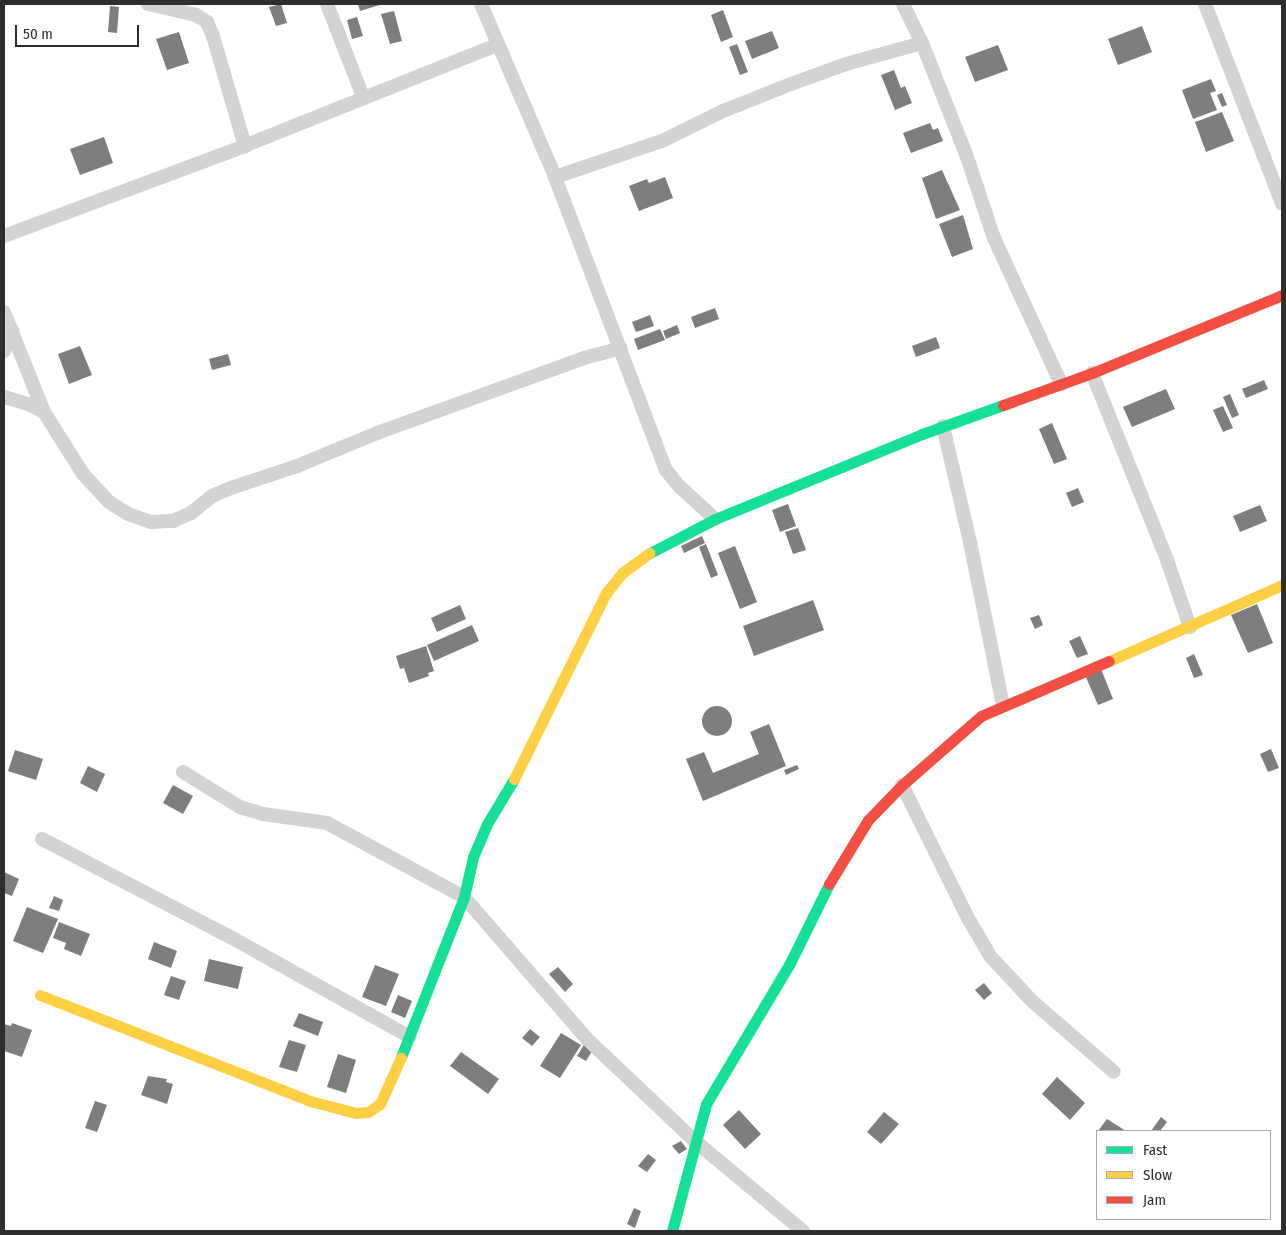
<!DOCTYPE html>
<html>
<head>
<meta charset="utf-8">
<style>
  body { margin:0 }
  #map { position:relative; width:1286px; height:1235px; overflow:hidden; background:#fff; font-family:"Fira Sans Condensed",sans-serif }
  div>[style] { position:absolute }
  .building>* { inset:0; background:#7e7e7e }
  .round { border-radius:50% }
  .street>* { height:14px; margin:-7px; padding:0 7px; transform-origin:7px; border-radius:7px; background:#d3d3d3 }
  .fast>* { height:11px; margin:-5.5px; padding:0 5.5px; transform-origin:5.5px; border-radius:5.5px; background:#16e098 }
  .slow>* { height:11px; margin:-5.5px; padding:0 5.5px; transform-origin:5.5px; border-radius:5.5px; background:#ffcf43 }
  .jam>* { height:11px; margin:-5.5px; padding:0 5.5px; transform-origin:5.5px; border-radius:5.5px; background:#f24e42 }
  span { translate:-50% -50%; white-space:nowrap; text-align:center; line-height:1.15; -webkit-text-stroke:5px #fff; paint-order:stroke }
  .frame { position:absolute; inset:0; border:5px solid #2e2e2e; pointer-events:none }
  .legend { position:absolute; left:1096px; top:1130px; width:175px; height:90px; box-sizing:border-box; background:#fff; border:1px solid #ababab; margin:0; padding:6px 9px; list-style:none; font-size:15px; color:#2e2e2e }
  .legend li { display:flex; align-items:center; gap:10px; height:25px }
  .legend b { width:25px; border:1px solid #ababab }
  .scale { position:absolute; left:15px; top:25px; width:124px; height:22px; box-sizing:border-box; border:2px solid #2e2e2e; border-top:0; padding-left:6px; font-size:15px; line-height:18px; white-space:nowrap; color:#2e2e2e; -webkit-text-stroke:4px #fff; paint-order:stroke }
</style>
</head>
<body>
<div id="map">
  <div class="building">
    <i style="clip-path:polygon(281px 4px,287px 23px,276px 26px,269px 7px)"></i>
    <i style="clip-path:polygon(358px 4px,383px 4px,360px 11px)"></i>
    <i style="clip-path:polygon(110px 6px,119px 7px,117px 33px,108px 32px)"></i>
    <i style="clip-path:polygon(723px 10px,733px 37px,721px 42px,711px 15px)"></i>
    <i style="clip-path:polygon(394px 11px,402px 41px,390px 44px,381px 14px)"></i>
    <i style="clip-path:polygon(357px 17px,363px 36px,352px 39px,347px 20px)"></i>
    <i style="clip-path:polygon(1142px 26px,1152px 52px,1118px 65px,1108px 39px)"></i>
    <i style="clip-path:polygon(772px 31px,779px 48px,752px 59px,745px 41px)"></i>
    <i style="clip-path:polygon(179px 32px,189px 63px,167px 70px,156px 39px)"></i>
    <i style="clip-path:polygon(737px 44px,748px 72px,740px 75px,729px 47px)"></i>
    <i style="clip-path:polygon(998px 45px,1008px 70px,975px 82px,965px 57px)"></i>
    <i style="clip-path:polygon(894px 70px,901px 88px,905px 86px,912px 103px,895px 110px,881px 75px)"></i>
    <i style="clip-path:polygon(1211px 79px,1216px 91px,1210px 93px,1217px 110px,1193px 119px,1182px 90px)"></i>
    <i style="clip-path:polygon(1222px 93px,1227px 105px,1222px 107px,1217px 95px)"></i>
    <i style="clip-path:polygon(1222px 112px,1234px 141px,1206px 152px,1195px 122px)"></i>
    <i style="clip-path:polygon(930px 123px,933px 130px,938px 128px,943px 141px,911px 153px,903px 133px)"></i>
    <i style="clip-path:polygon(104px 137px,113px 163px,80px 175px,70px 149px)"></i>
    <i style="clip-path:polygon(942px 170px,960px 210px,936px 219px,922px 178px)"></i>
    <i style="clip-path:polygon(665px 177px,673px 198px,639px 211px,629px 186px,647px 179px,649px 183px)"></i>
    <i style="clip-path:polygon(963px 215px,973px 249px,952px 257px,939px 224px)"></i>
    <i style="clip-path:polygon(715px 308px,719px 319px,695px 328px,691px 317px)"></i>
    <i style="clip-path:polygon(650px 315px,654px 326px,636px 332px,632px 322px)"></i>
    <i style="clip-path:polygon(677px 325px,680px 333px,666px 339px,663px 331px)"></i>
    <i style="clip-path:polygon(660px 329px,665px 340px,638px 350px,634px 339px)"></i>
    <i style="clip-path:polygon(936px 337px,940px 348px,916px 357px,912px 346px)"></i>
    <i style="clip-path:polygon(80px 346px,92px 375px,69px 384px,58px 354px)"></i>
    <i style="clip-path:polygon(228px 354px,231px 365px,212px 370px,209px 359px)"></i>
    <i style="clip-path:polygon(1264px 380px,1268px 389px,1246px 398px,1242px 389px)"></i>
    <i style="clip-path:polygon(1166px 389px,1175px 409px,1132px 427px,1123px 407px)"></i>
    <i style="clip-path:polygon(1230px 394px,1239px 415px,1232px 418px,1223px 397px)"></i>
    <i style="clip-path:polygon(1223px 406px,1233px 428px,1223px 432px,1213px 410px)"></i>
    <i style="clip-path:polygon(1052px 423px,1067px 459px,1054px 464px,1039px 429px)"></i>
    <i style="clip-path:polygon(1078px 488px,1084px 502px,1072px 507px,1066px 493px)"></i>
    <i style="clip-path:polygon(788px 504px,796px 526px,780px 532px,772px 510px)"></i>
    <i style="clip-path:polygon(1260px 505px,1267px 521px,1240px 532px,1233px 516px)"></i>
    <i style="clip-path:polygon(798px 528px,806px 550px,793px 554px,785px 532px)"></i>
    <i style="clip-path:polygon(702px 536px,705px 543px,684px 553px,681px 546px)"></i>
    <i style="clip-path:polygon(706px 544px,718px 575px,711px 578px,699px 547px)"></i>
    <i style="clip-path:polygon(735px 546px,757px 602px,740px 609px,718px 553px)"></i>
    <i style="clip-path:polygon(813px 600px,824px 630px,754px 656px,743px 626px)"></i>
    <i style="clip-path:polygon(1257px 604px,1273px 643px,1248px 653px,1231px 615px)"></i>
    <i style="clip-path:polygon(460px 605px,466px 619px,437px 632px,431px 618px)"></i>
    <i style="clip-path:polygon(1039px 615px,1043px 625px,1035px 629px,1030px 618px)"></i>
    <i style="clip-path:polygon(472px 625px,479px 641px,434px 661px,427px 645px)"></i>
    <i style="clip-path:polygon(1080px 636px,1088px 654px,1077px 658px,1069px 641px)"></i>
    <i style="clip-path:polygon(426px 646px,434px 671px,428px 673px,429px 676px,409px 683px,404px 668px,400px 669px,396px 656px)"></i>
    <i style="clip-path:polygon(1194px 654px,1203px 675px,1194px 678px,1186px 658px)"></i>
    <i style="clip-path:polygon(1101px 669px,1113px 699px,1098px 705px,1085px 675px)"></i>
    <i class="round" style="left:702px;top:706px;width:30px;height:30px"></i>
    <i style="clip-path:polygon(769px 724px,786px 766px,703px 801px,686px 759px,704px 752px,713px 773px,759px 754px,750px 732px)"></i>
    <i style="clip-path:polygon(1271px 749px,1279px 768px,1268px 772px,1260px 754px)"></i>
    <i style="clip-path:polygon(15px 750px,43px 759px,36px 780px,8px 771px)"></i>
    <i style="clip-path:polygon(797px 765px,799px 769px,786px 775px,784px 770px)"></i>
    <i style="clip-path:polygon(88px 766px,105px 774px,97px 792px,80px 783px)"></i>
    <i style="clip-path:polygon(173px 785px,193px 796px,183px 814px,163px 803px)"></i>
    <i style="clip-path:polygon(4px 872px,19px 879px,12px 896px,4px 893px)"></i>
    <i style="clip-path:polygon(54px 896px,63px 900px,59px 911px,49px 908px)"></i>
    <i style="clip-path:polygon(27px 907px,58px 919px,43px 953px,13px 941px)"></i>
    <i style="clip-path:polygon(59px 922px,90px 934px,81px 956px,64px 949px,66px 943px,53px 938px)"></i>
    <i style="clip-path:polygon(154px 942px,177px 951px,171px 968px,148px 959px)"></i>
    <i style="clip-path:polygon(209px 959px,243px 967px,238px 989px,204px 981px)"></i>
    <i style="clip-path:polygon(375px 965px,399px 974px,386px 1006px,362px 997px)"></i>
    <i style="clip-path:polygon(558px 967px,573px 984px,565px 992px,549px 974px)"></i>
    <i style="clip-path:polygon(171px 976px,186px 981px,179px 1000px,164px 995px)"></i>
    <i style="clip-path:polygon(984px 983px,992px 993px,984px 1000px,975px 990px)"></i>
    <i style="clip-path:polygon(398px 995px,412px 1001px,405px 1018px,391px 1012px)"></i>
    <i style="clip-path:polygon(299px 1013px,323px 1022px,318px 1036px,293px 1026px)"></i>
    <i style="clip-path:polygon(12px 1023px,32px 1030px,22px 1057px,4px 1051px,4px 1024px,11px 1026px)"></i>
    <i style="clip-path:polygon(530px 1029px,540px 1037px,532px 1046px,522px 1038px)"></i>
    <i style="clip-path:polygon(561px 1033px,581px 1045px,560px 1078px,540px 1066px)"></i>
    <i style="clip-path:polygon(289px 1040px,306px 1045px,297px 1072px,279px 1067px)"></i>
    <i style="clip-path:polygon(585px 1043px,594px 1048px,586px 1061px,577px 1056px)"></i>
    <i style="clip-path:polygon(461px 1052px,499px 1079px,488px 1094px,450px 1066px)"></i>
    <i style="clip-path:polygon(338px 1054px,356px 1060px,346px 1093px,327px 1087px)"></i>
    <i style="clip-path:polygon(148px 1076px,167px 1079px,166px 1082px,173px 1084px,167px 1104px,141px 1095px)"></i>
    <i style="clip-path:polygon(1057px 1077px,1085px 1103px,1070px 1120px,1042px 1094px)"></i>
    <i style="clip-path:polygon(95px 1101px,107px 1105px,97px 1132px,85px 1128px)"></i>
    <i style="clip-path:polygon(739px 1110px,761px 1134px,745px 1149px,723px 1125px)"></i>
    <i style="clip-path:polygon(884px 1112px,899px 1124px,881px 1144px,867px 1132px)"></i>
    <i style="clip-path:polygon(1161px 1117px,1167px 1122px,1160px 1131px,1151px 1131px)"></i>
    <i style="clip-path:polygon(1107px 1119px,1126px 1131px,1098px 1131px)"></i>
    <i style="clip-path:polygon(681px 1141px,687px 1149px,679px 1154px,672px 1146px)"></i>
    <i style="clip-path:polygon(648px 1154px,656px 1160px,647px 1172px,638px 1166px)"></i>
    <i style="clip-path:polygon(634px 1208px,641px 1211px,635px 1228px,627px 1224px)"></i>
  </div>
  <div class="street">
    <i style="left:148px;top:4px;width:49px;rotate:12.9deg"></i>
    <i style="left:196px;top:15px;width:13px;rotate:32deg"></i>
    <i style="left:207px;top:22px;width:15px;rotate:67deg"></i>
    <i style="left:213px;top:36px;width:115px;rotate:73.8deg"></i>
    <i style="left:327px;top:4px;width:100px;rotate:68.8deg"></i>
    <i style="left:481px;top:4px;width:188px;rotate:66.8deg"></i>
    <i style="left:555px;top:177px;width:313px;rotate:69.3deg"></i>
    <i style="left:666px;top:470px;width:22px;rotate:51deg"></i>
    <i style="left:680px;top:487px;width:47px;rotate:42.4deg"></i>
    <i style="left:903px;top:4px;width:43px;rotate:64deg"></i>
    <i style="left:922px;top:43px;width:119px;rotate:68.4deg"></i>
    <i style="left:966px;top:154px;width:89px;rotate:71.6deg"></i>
    <i style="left:994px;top:238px;width:161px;rotate:65.3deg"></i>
    <i style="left:1205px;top:4px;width:214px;rotate:68.9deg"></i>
    <i style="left:555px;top:177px;width:113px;rotate:-18.6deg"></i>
    <i style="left:662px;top:141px;width:68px;rotate:-26.2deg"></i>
    <i style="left:723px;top:111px;width:73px;rotate:-21.7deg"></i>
    <i style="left:791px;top:84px;width:59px;rotate:-20deg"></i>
    <i style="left:846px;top:64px;width:79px;rotate:-15.4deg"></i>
    <i style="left:4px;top:236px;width:246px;rotate:-20.5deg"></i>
    <i style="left:234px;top:150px;width:283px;rotate:-21.8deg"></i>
    <i style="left:4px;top:312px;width:108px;rotate:68.2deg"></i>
    <i style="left:44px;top:412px;width:73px;rotate:57.8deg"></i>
    <i style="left:83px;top:474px;width:38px;rotate:47deg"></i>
    <i style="left:109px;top:502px;width:22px;rotate:32deg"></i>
    <i style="left:128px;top:514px;width:24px;rotate:19deg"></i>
    <i style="left:151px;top:522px;width:22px;rotate:-3deg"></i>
    <i style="left:173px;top:521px;width:20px;rotate:-24deg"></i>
    <i style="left:191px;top:513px;width:27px;rotate:-39deg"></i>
    <i style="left:212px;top:496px;width:21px;rotate:-23deg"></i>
    <i style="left:231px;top:488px;width:70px;rotate:-18.4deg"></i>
    <i style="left:297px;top:466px;width:87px;rotate:-22.4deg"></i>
    <i style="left:377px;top:433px;width:220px;rotate:-19.9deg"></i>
    <i style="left:584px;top:358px;width:38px;rotate:-15deg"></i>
    <i style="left:4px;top:351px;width:22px;rotate:-68deg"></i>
    <i style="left:1092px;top:373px;width:201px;rotate:68.1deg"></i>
    <i style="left:1167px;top:560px;width:71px;rotate:71.1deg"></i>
    <i style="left:4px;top:397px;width:26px;rotate:16deg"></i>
    <i style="left:29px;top:404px;width:17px;rotate:28deg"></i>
    <i style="left:943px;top:426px;width:119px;rotate:76.9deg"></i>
    <i style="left:970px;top:542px;width:166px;rotate:78.6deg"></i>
    <i style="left:183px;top:772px;width:67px;rotate:31.6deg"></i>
    <i style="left:240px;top:807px;width:24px;rotate:17deg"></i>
    <i style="left:263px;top:814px;width:65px;rotate:8deg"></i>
    <i style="left:327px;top:823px;width:156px;rotate:28.4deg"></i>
    <i style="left:464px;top:897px;width:188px;rotate:49.1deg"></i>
    <i style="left:587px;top:1039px;width:149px;rotate:43.4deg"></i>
    <i style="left:695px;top:1141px;width:141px;rotate:39.8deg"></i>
    <i style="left:902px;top:785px;width:148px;rotate:63.6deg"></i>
    <i style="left:968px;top:918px;width:44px;rotate:59.9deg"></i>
    <i style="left:990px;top:956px;width:62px;rotate:47deg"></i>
    <i style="left:1032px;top:1001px;width:108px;rotate:40.9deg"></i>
    <i style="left:42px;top:839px;width:216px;rotate:27.5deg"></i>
    <i style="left:234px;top:939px;width:201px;rotate:29.1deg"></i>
  </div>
  <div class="fast">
    <i style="left:650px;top:553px;width:73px;rotate:-27.6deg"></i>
    <i style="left:715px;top:519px;width:224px;rotate:-22.3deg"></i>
    <i style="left:922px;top:434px;width:86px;rotate:-19.7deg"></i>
    <i style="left:401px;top:1057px;width:172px;rotate:-68.5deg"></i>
    <i style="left:464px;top:897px;width:41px;rotate:-77.3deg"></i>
    <i style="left:473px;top:857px;width:36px;rotate:-67deg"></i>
    <i style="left:487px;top:824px;width:52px;rotate:-59deg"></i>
    <i style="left:672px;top:1231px;width:131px;rotate:-75deg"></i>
    <i style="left:706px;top:1104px;width:162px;rotate:-59.2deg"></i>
    <i style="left:789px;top:965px;width:90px;rotate:-63.7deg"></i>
  </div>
  <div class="slow">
    <i style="left:1109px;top:661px;width:189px;rotate:-23.7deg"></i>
    <i style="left:514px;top:779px;width:208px;rotate:-63.7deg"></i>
    <i style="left:606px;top:593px;width:26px;rotate:-51deg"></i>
    <i style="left:622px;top:573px;width:34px;rotate:-36deg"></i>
    <i style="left:40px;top:995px;width:290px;rotate:21.4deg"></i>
    <i style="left:310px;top:1101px;width:48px;rotate:14.6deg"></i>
    <i style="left:356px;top:1113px;width:12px;rotate:-5deg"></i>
    <i style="left:368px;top:1112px;width:14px;rotate:-34deg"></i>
    <i style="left:380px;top:1104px;width:51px;rotate:-65.9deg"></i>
  </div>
  <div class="jam">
    <i style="left:1003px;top:405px;width:95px;rotate:-19.8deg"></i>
    <i style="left:1092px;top:373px;width:205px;rotate:-22.3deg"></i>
    <i style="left:829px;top:884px;width:75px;rotate:-58.6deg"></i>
    <i style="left:868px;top:820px;width:49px;rotate:-45.8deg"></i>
    <i style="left:902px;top:785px;width:105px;rotate:-41.1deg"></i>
    <i style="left:981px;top:716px;width:139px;rotate:-23.3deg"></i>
  </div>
  <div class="frame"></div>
  <ul class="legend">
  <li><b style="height:6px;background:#16e098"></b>Fast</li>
  <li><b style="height:6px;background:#ffcf43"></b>Slow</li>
  <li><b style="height:6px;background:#f24e42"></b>Jam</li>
  </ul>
  <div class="scale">50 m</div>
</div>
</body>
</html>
